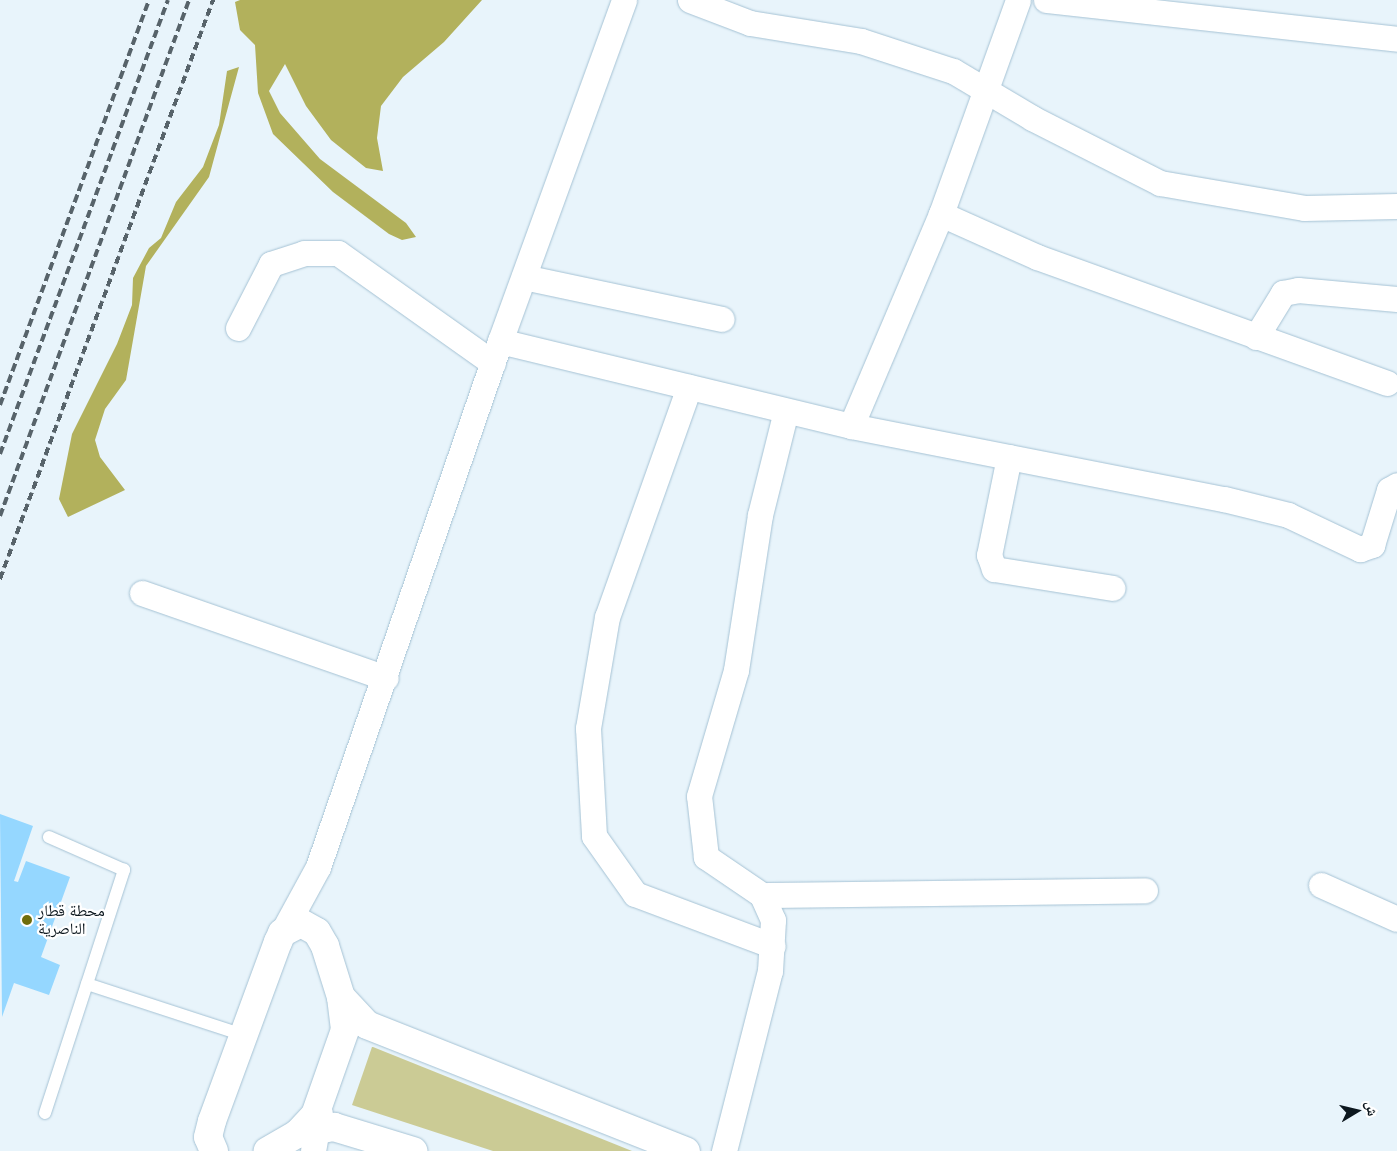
<!DOCTYPE html>
<html>
<head>
<meta charset="utf-8">
<style>
  body { margin:0 }
  #map { position:relative; width:1397px; height:1151px; overflow:hidden; background:#e8f4fb; font-family:Arial,"Noto Naskh Arabic",sans-serif }
  div>[style] { position:absolute }
  .green>* { inset:0; background:#cbcb95 }
  .water>* { inset:0; background:#b2b15c }
  .building>* { inset:0; background:#95d7ff }
  .roads { filter:drop-shadow(0 0 1px #a5c2d4) drop-shadow(0 0 1px #a5c2d4) }
  .lane>* { height:12px; margin:-6px; padding:0 6px; transform-origin:6px; border-radius:6px; background:#fff }
  .street>* { height:25px; margin:-12.5px; padding:0 12.5px; transform-origin:12.5px; border-radius:12.5px; background:#fff }
  .secondary>* { height:28px; margin:-14px; padding:0 14px; transform-origin:14px; border-radius:14px; background:#fff }
  .rail>* { height:4px; margin-top:-2px; transform-origin:0; background:repeating-linear-gradient(90deg,#57636a 0 8px,transparent 0 12px) }
  .dots>* { width:14px; height:14px; translate:-50% -50%; box-sizing:border-box; border:2px solid #fff; border-radius:50% }
  span { translate:-50% -50%; white-space:nowrap; text-align:center; line-height:1.15; -webkit-text-stroke:4.5px #fff; paint-order:stroke }
  .poi-label { font-size:16px; color:#0c171e }
  .left { translate:0 -50%; text-align:left }
  .north { position:absolute; left:1332px; top:1086px; width:50px; height:50px; -webkit-text-stroke:4px #fff; paint-order:stroke; rotate:81deg; font-size:14px; font-weight:700; line-height:20px; text-align:center; color:#0c171e }
  .north::after { content:''; display:block; margin:auto; width:18px; height:22px; background:#0c171e; clip-path:polygon(50% 0,100% 100%,50% 72%,0 100%) }
</style>
</head>
<body>
<div id="map">
  <div class="green">
    <i style="clip-path:polygon(372px 1047px,373px 1047px,632px 1151px,493px 1151px,352px 1105px)"></i>
  </div>
  <div class="water">
    <i style="clip-path:polygon(240px 0,482px 0,444px 42px,403px 77px,381px 106px,377px 138px,383px 171px,366px 168px,331px 140px,306px 106px,285px 64px,269px 91px,280px 113px,320px 159px,406px 223px,416px 237px,402px 240px,389px 234px,333px 192px,273px 134px,258px 93px,255px 45px,240px 30px,235px 2px)"></i>
    <i style="clip-path:polygon(239px 67px,209px 177px,146px 266px,126px 380px,105px 409px,95px 440px,100px 457px,125px 490px,68px 517px,59px 499px,72px 434px,117px 344px,132px 305px,133px 278px,149px 248px,161px 238px,176px 202px,203px 167px,219px 125px,227px 71px)"></i>
  </div>
  <div class="building">
    <i style="clip-path:polygon(0 814px,33px 826px,14px 881px,18px 882px,26px 861px,70px 877px,41px 957px,60px 965px,49px 995px,14px 983px,2px 1017px)"></i>
  </div>
  <div class="roads">
    <div class="lane">
      <i style="left:87px;top:984px;width:164px;rotate:18.1deg"></i>
      <i style="left:45px;top:1113px;width:256px;rotate:-72deg"></i>
      <i style="left:124px;top:870px;width:82px;rotate:-156.3deg"></i>
    </div>
    <div class="street">
      <i style="left:690px;top:0;width:64px;rotate:21deg"></i>
      <i style="left:750px;top:23px;width:112px;rotate:9.2deg"></i>
      <i style="left:861px;top:41px;width:97px;rotate:18.1deg"></i>
      <i style="left:953px;top:71px;width:92px;rotate:30.7deg"></i>
      <i style="left:1032px;top:118px;width:144px;rotate:26.9deg"></i>
      <i style="left:1160px;top:183px;width:146px;rotate:9.8deg"></i>
      <i style="left:1304px;top:208px;width:93px;rotate:-1.2deg"></i>
      <i style="left:1046px;top:0;width:353px;rotate:6.3deg"></i>
      <i style="left:941px;top:214px;width:105px;rotate:24.1deg"></i>
      <i style="left:1037px;top:257px;width:372px;rotate:19.8deg"></i>
      <i style="left:524px;top:277px;width:202px;rotate:12deg"></i>
      <i style="left:238px;top:328px;width:72px;rotate:-62.7deg"></i>
      <i style="left:271px;top:264px;width:35px;rotate:-18deg"></i>
      <i style="left:304px;top:253px;width:34px"></i>
      <i style="left:338px;top:253px;width:190px;rotate:35.4deg"></i>
      <i style="left:1256px;top:337px;width:52px;rotate:-58.5deg"></i>
      <i style="left:1283px;top:293px;width:15px;rotate:-11deg"></i>
      <i style="left:1298px;top:290px;width:99px;rotate:5.2deg"></i>
      <i style="left:500px;top:341px;width:361px;rotate:13.6deg"></i>
      <i style="left:851px;top:426px;width:380px;rotate:11.1deg"></i>
      <i style="left:1224px;top:499px;width:66px;rotate:14deg"></i>
      <i style="left:1288px;top:515px;width:80px;rotate:25.3deg"></i>
      <i style="left:1360px;top:549px;width:13px;rotate:-18deg"></i>
      <i style="left:1372px;top:545px;width:58px;rotate:-72.8deg"></i>
      <i style="left:1389px;top:490px;width:9px;rotate:-32deg"></i>
      <i style="left:689px;top:387px;width:244px;rotate:109.6deg"></i>
      <i style="left:607px;top:617px;width:113px;rotate:99.7deg"></i>
      <i style="left:588px;top:728px;width:108px;rotate:86.8deg"></i>
      <i style="left:594px;top:836px;width:71px;rotate:54.7deg"></i>
      <i style="left:635px;top:894px;width:147px;rotate:20.6deg"></i>
      <i style="left:851px;top:426px;width:230px;rotate:-67deg"></i>
      <i style="left:941px;top:214px;width:227px;rotate:-70.2deg"></i>
      <i style="left:1009px;top:457px;width:100px;rotate:101.5deg"></i>
      <i style="left:989px;top:555px;width:15px;rotate:70deg"></i>
      <i style="left:994px;top:569px;width:120px;rotate:9.1deg"></i>
      <i style="left:142px;top:593px;width:258px;rotate:19.2deg"></i>
      <i style="left:1321px;top:885px;width:83px;rotate:24.1deg"></i>
      <i style="left:762px;top:895px;width:383px;rotate:-0.7deg"></i>
      <i style="left:282px;top:933px;width:75px;rotate:-61.4deg"></i>
      <i style="left:318px;top:867px;width:557px;rotate:-70.91deg"></i>
      <i style="left:500px;top:341px;width:363px;rotate:-70deg"></i>
      <i style="left:313px;top:1151px;width:39px;rotate:-80deg"></i>
      <i style="left:724px;top:1151px;width:186px;rotate:-75.7deg"></i>
      <i style="left:770px;top:971px;width:51px;rotate:-86.6deg"></i>
      <i style="left:773px;top:920px;width:27px;rotate:-114deg"></i>
      <i style="left:762px;top:895px;width:68px;rotate:-145.8deg"></i>
      <i style="left:706px;top:857px;width:61px;rotate:-96.5deg"></i>
      <i style="left:699px;top:796px;width:131px;rotate:-73.6deg"></i>
      <i style="left:736px;top:670px;width:157px;rotate:-81.2deg"></i>
      <i style="left:760px;top:515px;width:107px;rotate:-76deg"></i>
    </div>
    <div class="secondary">
      <i style="left:341px;top:997px;width:38px;rotate:47deg"></i>
      <i style="left:367px;top:1025px;width:343px;rotate:21.6deg"></i>
      <i style="left:297px;top:1134px;width:38px;rotate:-11deg"></i>
      <i style="left:334px;top:1127px;width:83px;rotate:16.9deg"></i>
      <i style="left:214px;top:1151px;width:15px;rotate:-113deg"></i>
      <i style="left:208px;top:1137px;width:16px;rotate:-76deg"></i>
      <i style="left:212px;top:1121px;width:191px;rotate:-69.8deg"></i>
      <i style="left:278px;top:942px;width:10px;rotate:-66deg"></i>
      <i style="left:282px;top:933px;width:21px;rotate:-28deg"></i>
      <i style="left:301px;top:923px;width:18px;rotate:29deg"></i>
      <i style="left:317px;top:932px;width:16px;rotate:60deg"></i>
      <i style="left:325px;top:946px;width:53px;rotate:72.6deg"></i>
      <i style="left:341px;top:997px;width:33px;rotate:83deg"></i>
      <i style="left:345px;top:1030px;width:90px;rotate:109.4deg"></i>
      <i style="left:315px;top:1115px;width:26px;rotate:133deg"></i>
      <i style="left:297px;top:1134px;width:34px;rotate:150deg"></i>
    </div>
  </div>
  <div class="rail">
    <i style="left:0;top:405px;width:432px;rotate:-69.8deg"></i>
    <i style="left:0;top:454px;width:484px;rotate:-69.7deg"></i>
    <i style="left:0;top:516px;width:550px;rotate:-69.88deg"></i>
    <i style="left:0;top:579px;width:617px;rotate:-69.8deg"></i>
  </div>
  <div class="dots">
    <i style="left:27px;top:920px;background:#6f6d0c"></i>
  </div>
  <div class="poi-label">
    <span class="left" style="left:38px;top:920px">محطة قطار<br>الناصرية</span>
  </div>
  <div class="north">ش</div>
</div>
</body>
</html>
